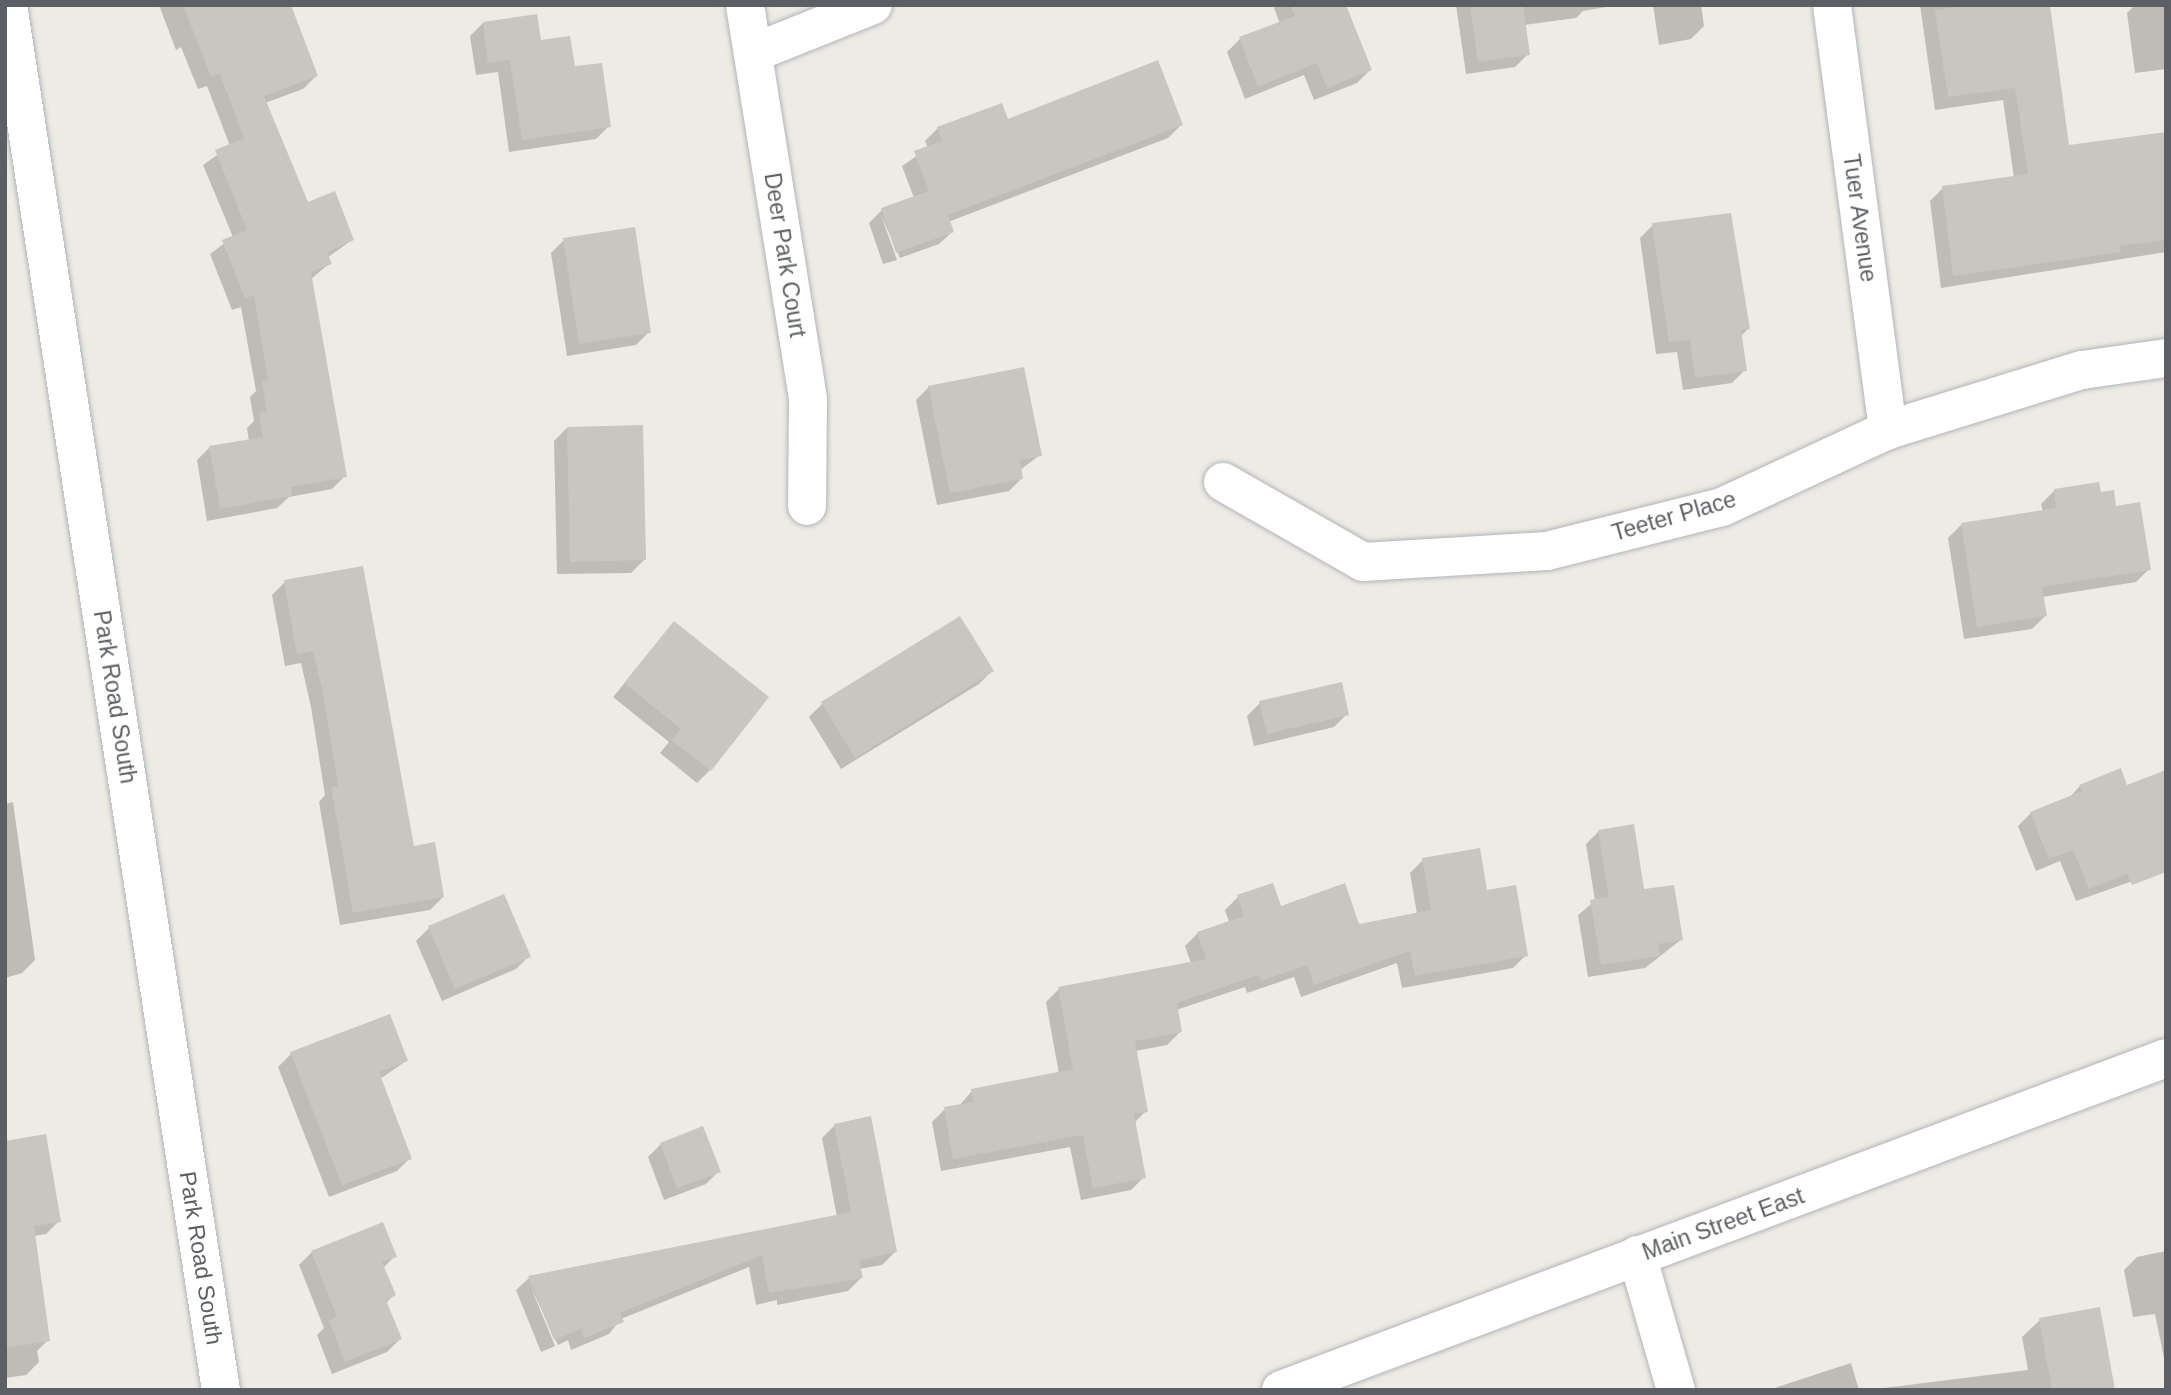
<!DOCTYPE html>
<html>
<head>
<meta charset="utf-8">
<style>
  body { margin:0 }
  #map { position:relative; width:2171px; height:1395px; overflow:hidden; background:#edebe4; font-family:Arial,sans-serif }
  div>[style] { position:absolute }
  .shadow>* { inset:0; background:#0003 }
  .building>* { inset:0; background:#c9c6c0 }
  .roads { filter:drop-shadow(0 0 2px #b1b4b8) drop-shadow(0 0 2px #b1b4b8) }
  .street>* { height:38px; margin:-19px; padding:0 19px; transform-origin:19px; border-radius:19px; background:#fff }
  .secondary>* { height:38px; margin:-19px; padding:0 19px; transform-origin:19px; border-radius:19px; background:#fff }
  span { translate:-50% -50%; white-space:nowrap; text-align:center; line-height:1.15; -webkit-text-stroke:5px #fff; paint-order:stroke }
  .street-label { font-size:23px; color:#5c5f63 }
  .frame { position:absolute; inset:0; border:7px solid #5c5f63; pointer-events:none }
</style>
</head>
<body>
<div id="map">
  <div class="shadow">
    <i style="clip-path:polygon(159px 5px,267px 5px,316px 76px,303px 89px,265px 103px,307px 204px,352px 240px,327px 258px,330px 263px,311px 279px,345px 476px,332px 489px,289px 497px,277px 508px,207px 521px,197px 460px,210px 447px,249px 441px,247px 428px,254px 421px,250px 397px,256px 391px,241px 307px,232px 310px,210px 254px,233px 237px,203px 165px,230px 146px,207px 86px,198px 89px,181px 47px,176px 50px)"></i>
    <i style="clip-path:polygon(1277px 5px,1344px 5px,1370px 70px,1357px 83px,1314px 100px,1304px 75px,1245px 99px,1227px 52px,1240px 39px,1280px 24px,1274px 8px)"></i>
    <i style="clip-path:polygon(1456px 5px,1618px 5px,1583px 11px,1576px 18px,1524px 25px,1528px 54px,1515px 67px,1466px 74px)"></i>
    <i style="clip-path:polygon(1653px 5px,1701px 5px,1704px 26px,1691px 39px,1659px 45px)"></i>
    <i style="clip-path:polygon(1920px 5px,2046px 5px,2068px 147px,2166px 134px,2166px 252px,1941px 288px,1930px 201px,1943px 188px,2014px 178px,2003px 100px,1935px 110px)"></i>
    <i style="clip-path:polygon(2135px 5px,2166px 5px,2166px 69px,2135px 73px,2127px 13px)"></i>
    <i style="clip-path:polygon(483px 23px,540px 42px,573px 68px,609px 126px,596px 139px,509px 152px,498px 72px,476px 75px,470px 36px)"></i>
    <i style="clip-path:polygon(1181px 125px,1168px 138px,948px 222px,952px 232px,939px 244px,900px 258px,881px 215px,897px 260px,883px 264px,869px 223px,882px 210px,914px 198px,902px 166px,928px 148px,925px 141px,938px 128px)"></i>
    <i style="clip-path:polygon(1653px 225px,1748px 329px,1740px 337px,1745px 370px,1732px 383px,1683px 390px,1677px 352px,1656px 354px,1640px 238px)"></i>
    <i style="clip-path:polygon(564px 240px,649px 332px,636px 345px,567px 356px,551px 253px)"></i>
    <i style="clip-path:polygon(929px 387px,1040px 455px,1020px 470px,1022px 478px,1009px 491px,937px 505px,916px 400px)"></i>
    <i style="clip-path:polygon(567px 428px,644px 560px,631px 573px,557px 574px,554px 441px)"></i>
    <i style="clip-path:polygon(2054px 491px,2115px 508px,2149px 569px,2136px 582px,2042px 597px,2045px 616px,2032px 629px,1964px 639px,1948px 538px,1961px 525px,2043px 512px,2041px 504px)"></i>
    <i style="clip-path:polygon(285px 582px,412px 848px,443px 897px,430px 910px,340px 925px,319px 802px,325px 795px,311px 707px,301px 663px,285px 666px,272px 595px)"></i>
    <i style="clip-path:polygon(959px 619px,992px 671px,979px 684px,841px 769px,809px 717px,822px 704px)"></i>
    <i style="clip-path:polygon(674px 624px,710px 770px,697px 783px,660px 753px,669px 742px,613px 697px)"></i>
    <i style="clip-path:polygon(1260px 703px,1347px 714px,1334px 727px,1254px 746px,1247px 716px)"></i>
    <i style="clip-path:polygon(2080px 786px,2161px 871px,2076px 901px,2060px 861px,2036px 871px,2018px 826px,2031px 813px,2068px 799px)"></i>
    <i style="clip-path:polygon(13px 802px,35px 960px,22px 973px,5px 978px,5px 804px)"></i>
    <i style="clip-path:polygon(1599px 831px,1682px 939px,1645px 968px,1588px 977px,1578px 915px,1595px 901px,1586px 844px)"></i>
    <i style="clip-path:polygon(1423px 860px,1485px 892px,1526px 955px,1513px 968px,1402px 988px,1397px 963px,1301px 997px,1294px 977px,1247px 993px,1245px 987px,1176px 1010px,1180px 1032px,1167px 1045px,1135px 1051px,1146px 1111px,1134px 1123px,1144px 1177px,1131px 1190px,1081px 1200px,1070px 1147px,941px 1171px,932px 1122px,945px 1109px,959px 1106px,972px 1091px,1059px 1074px,1046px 1002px,1059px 989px,1191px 963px,1185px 946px,1198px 933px,1229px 922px,1225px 910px,1238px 897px,1358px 926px,1417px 914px,1410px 873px)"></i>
    <i style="clip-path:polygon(429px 928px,529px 956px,516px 969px,442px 1001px,416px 941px)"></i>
    <i style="clip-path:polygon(389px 1016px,406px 1061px,380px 1079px,410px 1158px,397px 1171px,329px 1197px,278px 1067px,291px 1054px)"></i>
    <i style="clip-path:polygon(835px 1125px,895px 1252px,882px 1265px,859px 1269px,861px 1278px,848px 1291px,777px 1305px,777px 1300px,756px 1305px,749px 1267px,621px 1319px,609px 1334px,571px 1350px,568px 1340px,558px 1345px,530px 1285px,555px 1346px,541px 1352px,516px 1290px,529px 1278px,837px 1217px,822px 1138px)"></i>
    <i style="clip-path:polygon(5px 1143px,59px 1221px,46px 1234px,34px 1236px,48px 1340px,37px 1351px,39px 1362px,26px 1375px,5px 1378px)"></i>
    <i style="clip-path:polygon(661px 1144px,719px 1171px,706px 1184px,664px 1200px,648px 1157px)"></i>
    <i style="clip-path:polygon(382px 1224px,395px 1256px,383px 1268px,394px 1295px,386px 1303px,400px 1339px,387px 1352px,332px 1374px,317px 1335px,324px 1328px,299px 1265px,311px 1253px)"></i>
    <i style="clip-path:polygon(2166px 1251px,2166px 1362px,2165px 1363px,2155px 1314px,2133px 1317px,2124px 1270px,2137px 1257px)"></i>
    <i style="clip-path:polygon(2040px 1320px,2113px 1390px,1868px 1390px,2028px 1370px,2022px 1337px)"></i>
    <i style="clip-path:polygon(1851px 1363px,1859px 1390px,1774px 1390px,1777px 1387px)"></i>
  </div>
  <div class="building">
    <i style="clip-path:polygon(183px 5px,291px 5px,318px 76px,264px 96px,308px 202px,335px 191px,354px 240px,327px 252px,332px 264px,311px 272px,347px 477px,291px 487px,292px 496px,220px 509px,209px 446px,263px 437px,259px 413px,267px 412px,262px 382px,268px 380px,254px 295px,245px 298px,222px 240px,247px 230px,215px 150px,244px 138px,220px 74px,211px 77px)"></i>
    <i style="clip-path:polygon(1290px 5px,1346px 5px,1372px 70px,1327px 88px,1317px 63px,1258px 87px,1239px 37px,1295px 16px)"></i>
    <i style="clip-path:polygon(1470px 5px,1523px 5px,1530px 55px,1478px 62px)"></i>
    <i style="clip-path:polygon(1971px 5px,2050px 5px,2069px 145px,2166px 132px,2166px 240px,2120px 246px,2121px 252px,1953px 276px,1942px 186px,2028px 174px,2015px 88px,1948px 97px,1935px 10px)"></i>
    <i style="clip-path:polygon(537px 14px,541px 40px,570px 36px,575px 66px,602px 63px,611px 127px,522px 140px,510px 60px,488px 63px,483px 22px)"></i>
    <i style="clip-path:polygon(1158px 60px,1183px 125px,948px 215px,954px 232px,896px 253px,881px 208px,929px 191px,914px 151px,942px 141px,937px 127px,1002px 103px,1008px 119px)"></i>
    <i style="clip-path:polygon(1731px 213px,1750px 329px,1741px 330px,1747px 371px,1695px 378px,1690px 340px,1669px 342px,1652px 223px)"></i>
    <i style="clip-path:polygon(635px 227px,651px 333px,579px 344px,563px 238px)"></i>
    <i style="clip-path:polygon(1024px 367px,1042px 456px,1020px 460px,1023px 479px,950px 493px,928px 386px)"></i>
    <i style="clip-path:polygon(643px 425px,646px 560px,570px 562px,567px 427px)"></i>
    <i style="clip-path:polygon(2099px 482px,2101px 492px,2114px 490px,2116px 506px,2140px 502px,2151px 570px,2042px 587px,2047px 616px,1977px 627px,1961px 523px,2056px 508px,2054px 489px)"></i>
    <i style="clip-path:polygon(363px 566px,414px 846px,435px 842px,444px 897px,353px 913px,331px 787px,338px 786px,323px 693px,313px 651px,297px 654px,284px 580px)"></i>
    <i style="clip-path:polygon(960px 616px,994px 671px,855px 758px,821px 702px)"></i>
    <i style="clip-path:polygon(674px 621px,769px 697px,711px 771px,671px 740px,681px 729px,624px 683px)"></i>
    <i style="clip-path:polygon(1342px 682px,1349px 715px,1267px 734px,1259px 701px)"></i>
    <i style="clip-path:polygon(2121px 768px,2127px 785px,2166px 770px,2166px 872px,2132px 885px,2127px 874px,2089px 889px,2073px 850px,2049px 859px,2030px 812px,2082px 791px,2079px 785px)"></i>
    <i style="clip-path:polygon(1634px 824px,1644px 889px,1674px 885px,1683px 940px,1658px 944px,1660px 956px,1601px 965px,1590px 900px,1609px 897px,1598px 830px)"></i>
    <i style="clip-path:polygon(1480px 848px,1487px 890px,1516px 885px,1528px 956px,1415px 976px,1410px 951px,1314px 985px,1307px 965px,1261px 981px,1258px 975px,1177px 1003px,1182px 1032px,1135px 1041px,1148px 1112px,1134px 1114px,1146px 1178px,1093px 1188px,1083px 1135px,953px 1159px,944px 1107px,973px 1102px,971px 1089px,1073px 1069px,1058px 987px,1206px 959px,1197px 932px,1244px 916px,1237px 895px,1273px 883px,1281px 906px,1345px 883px,1359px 924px,1431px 910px,1422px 858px)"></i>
    <i style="clip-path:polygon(504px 894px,531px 957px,455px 989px,428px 926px)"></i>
    <i style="clip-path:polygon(390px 1014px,408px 1061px,379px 1072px,412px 1159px,342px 1185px,290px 1052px)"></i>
    <i style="clip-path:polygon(871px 1116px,897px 1252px,859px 1260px,863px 1278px,769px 1293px,762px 1255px,620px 1313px,624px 1322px,584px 1338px,581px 1329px,554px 1340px,528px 1276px,851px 1212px,834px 1124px)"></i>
    <i style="clip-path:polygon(703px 1126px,721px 1172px,677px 1188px,660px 1143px)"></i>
    <i style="clip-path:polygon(46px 1134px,61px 1222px,34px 1226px,50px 1341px,5px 1348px,5px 1141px)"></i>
    <i style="clip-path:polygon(383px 1222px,397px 1257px,382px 1262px,396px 1295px,386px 1300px,402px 1339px,345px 1362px,329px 1321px,337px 1317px,311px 1251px)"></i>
    <i style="clip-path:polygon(2100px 1307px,2115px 1390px,2052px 1390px,2039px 1318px)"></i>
  </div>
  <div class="roads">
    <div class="street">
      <i style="left:745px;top:5px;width:399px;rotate:80.9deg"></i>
      <i style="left:808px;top:399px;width:107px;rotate:90.5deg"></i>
      <i style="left:1832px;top:5px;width:429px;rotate:82.5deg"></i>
      <i style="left:753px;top:53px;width:129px;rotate:-21.8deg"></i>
      <i style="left:1223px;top:482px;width:161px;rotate:29.7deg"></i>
      <i style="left:1363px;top:562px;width:184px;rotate:-3.4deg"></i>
      <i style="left:1547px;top:551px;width:180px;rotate:-14.1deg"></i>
      <i style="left:1722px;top:507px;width:183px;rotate:-24.9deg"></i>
      <i style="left:1888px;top:430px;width:203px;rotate:-17.2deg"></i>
      <i style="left:2082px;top:370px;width:85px;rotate:-8.1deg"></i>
      <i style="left:1637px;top:1255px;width:141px;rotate:73.9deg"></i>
    </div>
    <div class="secondary">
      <i style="left:8px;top:5px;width:1401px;rotate:81.26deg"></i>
      <i style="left:1281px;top:1390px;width:945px;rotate:-20.56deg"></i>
    </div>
  </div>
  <div class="street-label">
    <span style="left:1860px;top:218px;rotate:82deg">Tuer Avenue</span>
    <span style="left:785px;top:255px;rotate:81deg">Deer Park Court</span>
    <span style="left:1674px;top:516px;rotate:-16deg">Teeter Place</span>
    <span style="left:115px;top:697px;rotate:81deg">Park Road South</span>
    <span style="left:1723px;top:1224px;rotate:-20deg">Main Street East</span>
    <span style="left:201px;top:1258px;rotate:81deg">Park Road South</span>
  </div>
  <div class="frame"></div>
</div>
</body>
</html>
